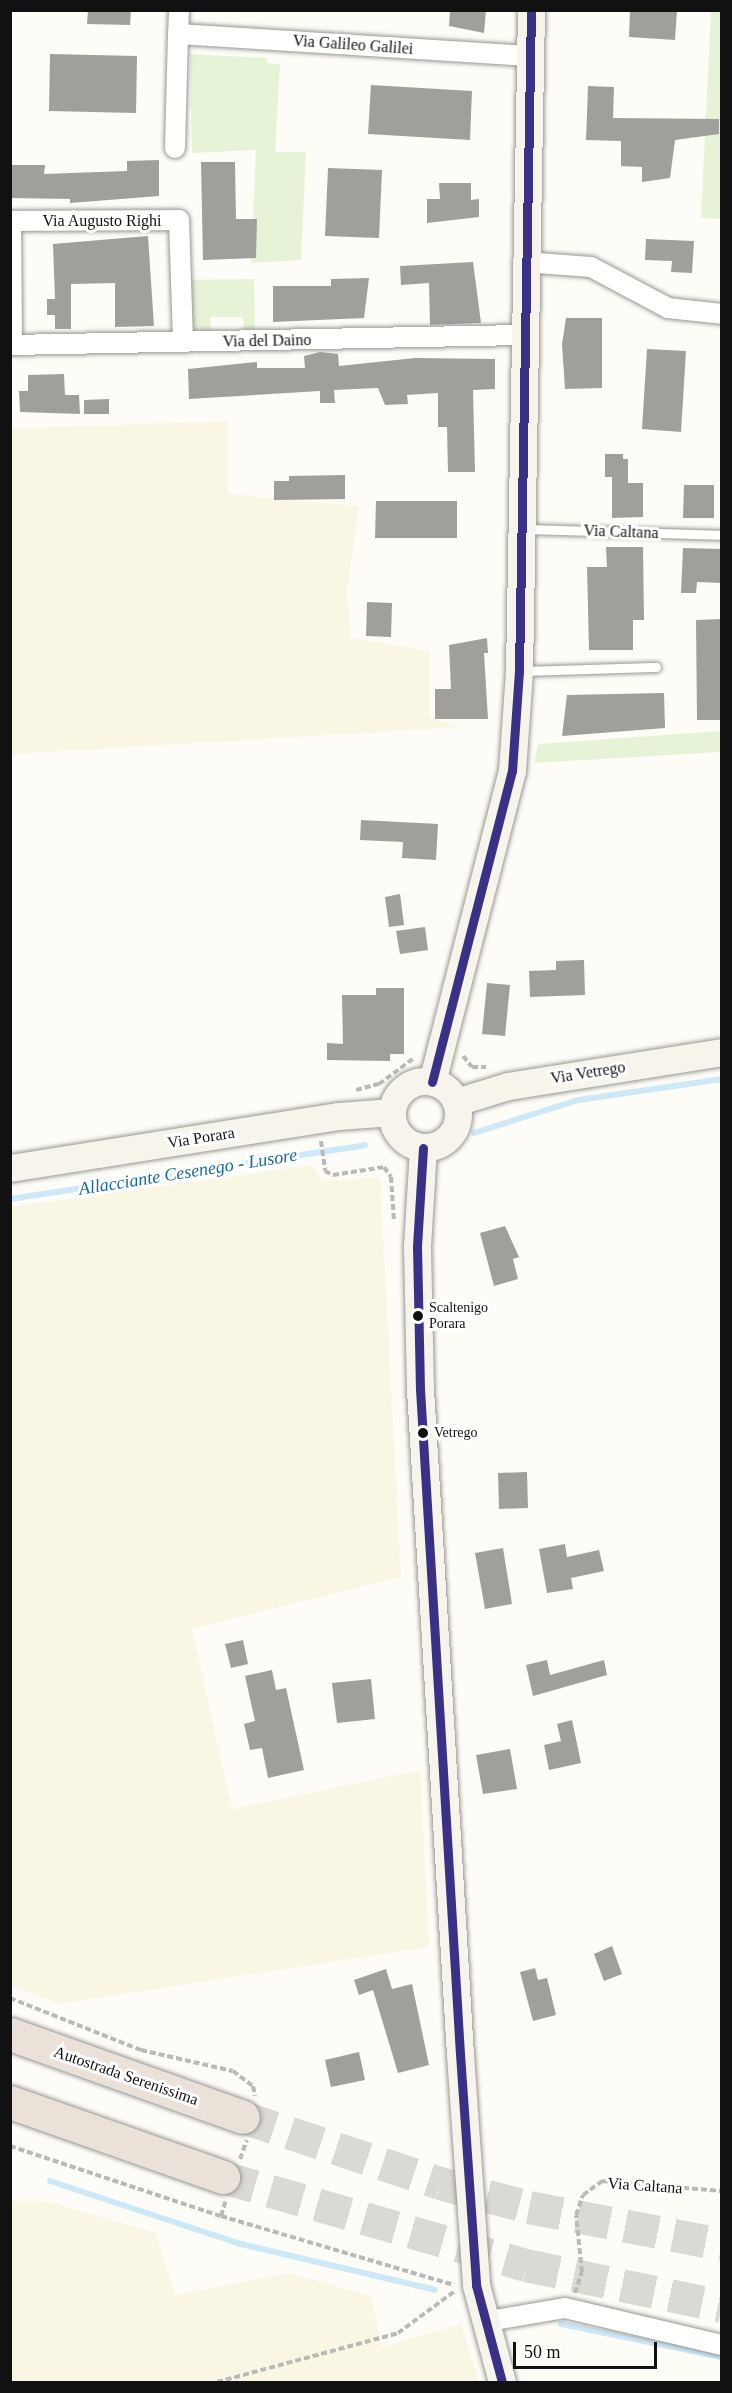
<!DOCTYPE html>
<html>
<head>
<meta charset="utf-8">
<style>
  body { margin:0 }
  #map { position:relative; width:732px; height:2393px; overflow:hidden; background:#fdfcf7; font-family:Georgia,serif }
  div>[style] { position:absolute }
  .farmland>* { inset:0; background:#f9f7e4 }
  .green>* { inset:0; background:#e7f3d7 }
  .stream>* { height:6px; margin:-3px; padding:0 3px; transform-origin:3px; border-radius:3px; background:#cde8f7 }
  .building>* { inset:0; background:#a19f9c }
  .highway-tunnel>* { height:33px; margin-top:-16.5px; transform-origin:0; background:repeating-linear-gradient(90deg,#dad9d4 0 33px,transparent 0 49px) }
  .path>* { height:4px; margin-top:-2px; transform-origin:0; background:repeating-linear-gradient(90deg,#b9b9b8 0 6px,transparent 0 9px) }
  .roads { filter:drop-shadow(0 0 2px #979795) drop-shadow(0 0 2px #979795) }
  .lane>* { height:9px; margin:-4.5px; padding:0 4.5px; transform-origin:4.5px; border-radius:4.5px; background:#fffffe }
  .street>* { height:20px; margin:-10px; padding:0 10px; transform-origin:10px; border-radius:10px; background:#fffffe }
  .secondary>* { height:27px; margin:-13.5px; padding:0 13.5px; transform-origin:13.5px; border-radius:13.5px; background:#f6f4eb }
  .secondary>.ring { margin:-13.5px; padding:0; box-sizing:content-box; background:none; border:27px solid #f6f4eb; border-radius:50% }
  .highway>* { height:33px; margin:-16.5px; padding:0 16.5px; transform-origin:16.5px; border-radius:16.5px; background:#eae1d8 }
  .bus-1>* { height:9px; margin:-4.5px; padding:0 4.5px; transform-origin:4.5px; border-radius:4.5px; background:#393185 }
  .dots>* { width:16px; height:16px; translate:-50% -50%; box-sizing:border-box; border:3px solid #fff; border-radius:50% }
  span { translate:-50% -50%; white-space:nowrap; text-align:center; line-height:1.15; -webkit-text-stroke:6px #fff; paint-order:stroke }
  .bus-label { font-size:14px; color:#111 }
  .left { translate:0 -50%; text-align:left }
  .street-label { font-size:16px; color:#111 }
  .water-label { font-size:18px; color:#1768a6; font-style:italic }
  .frame { position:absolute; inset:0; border:12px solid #111; pointer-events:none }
  .scale { position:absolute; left:513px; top:2342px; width:144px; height:27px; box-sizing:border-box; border:3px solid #111; border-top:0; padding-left:8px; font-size:18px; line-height:21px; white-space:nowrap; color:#111; -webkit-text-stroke:4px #fff; paint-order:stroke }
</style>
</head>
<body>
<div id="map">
  <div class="farmland">
    <i style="clip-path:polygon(228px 421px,228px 494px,359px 506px,347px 591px,351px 638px,430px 651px,429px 716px,460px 727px,11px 754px,11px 429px)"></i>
    <i style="clip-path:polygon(312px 1165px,323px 1182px,380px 1177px,401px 1577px,192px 1629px,232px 1809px,420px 1770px,429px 1947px,58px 2004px,11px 1985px,11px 1207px)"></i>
    <i style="clip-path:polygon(10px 2201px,46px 2201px,156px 2233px,175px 2295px,289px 2273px,371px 2296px,382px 2347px,461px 2324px,479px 2382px,11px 2382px)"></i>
  </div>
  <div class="green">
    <i style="clip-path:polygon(711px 11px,721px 11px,721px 219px,701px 218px)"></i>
    <i style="clip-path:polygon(190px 54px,267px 58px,267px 63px,280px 64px,275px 152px,306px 152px,301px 260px,251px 263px,256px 150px,192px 153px)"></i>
    <i style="clip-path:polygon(254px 279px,255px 332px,244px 333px,243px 317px,211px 317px,210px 333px,191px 333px,190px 280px)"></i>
    <i style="clip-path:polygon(721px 731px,721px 752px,534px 763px,538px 744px)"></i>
  </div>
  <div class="stream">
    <i style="left:474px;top:1133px;width:109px;rotate:-17.6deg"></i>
    <i style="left:578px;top:1100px;width:146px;rotate:-8.3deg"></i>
    <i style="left:10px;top:1199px;width:359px;rotate:-8.6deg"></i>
    <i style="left:50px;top:2181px;width:201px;rotate:18.3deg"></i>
    <i style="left:241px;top:2244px;width:199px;rotate:13.3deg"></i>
    <i style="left:561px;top:2324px;width:164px;rotate:11.6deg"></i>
  </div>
  <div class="building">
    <i style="clip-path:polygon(88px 10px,131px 10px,130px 25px,87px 24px)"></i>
    <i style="clip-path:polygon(450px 10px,486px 10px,484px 33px,449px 26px)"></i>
    <i style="clip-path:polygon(630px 10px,677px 10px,675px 40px,629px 37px)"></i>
    <i style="clip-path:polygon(50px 54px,137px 56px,136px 113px,49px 111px)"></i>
    <i style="clip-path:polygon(371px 85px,472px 91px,470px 140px,368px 134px)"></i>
    <i style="clip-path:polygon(588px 86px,614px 87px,613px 118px,719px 119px,719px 134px,675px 140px,670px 178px,642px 182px,642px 167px,621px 166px,621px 141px,586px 140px)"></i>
    <i style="clip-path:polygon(159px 160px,159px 196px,70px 203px,70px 199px,10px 198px,10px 165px,45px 165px,44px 174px,127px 171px,127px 161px)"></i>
    <i style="clip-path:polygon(201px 162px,235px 162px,236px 219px,257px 219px,256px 258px,203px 260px)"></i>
    <i style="clip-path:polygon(328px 168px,382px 170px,379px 238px,325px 236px)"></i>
    <i style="clip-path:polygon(439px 183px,471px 183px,471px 200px,479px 199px,479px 217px,427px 223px,427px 199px,440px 199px)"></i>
    <i style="clip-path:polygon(148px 236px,154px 326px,115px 327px,115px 283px,71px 284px,71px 329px,55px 329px,55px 315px,47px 315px,47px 299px,55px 299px,53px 244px)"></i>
    <i style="clip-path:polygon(646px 239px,694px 241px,692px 273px,671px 272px,672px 261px,645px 260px)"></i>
    <i style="clip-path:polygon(473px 262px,481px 323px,430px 325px,429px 283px,401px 285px,400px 266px)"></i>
    <i style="clip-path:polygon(369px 278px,364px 318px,273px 322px,273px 286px,331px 286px,331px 279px)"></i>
    <i style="clip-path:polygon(566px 318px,602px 318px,602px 388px,565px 389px,562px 344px)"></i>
    <i style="clip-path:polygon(647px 349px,686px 351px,681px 432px,642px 429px)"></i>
    <i style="clip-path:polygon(320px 352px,338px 354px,339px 366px,415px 358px,495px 359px,495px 389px,473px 390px,475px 472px,448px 472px,447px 427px,438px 427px,438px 393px,407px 395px,408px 404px,385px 405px,378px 388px,334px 390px,335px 403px,320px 403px,320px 391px,189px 399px,188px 369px,257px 362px,257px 368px,305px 368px,304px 356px)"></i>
    <i style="clip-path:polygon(64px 374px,65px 395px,79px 395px,80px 414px,20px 412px,19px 391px,28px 391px,28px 375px)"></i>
    <i style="clip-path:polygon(109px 399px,109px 414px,84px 414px,84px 400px)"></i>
    <i style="clip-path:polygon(605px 454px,623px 454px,623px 459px,628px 459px,628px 483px,643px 483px,643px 517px,612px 518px,612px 477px,605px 477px)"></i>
    <i style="clip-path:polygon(345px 475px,345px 499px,274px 500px,274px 481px,289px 481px,289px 476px)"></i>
    <i style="clip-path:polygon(684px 485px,714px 485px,714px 518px,683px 518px)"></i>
    <i style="clip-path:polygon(376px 501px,457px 501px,457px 538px,375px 538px)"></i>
    <i style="clip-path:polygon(606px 547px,643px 547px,644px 620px,633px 620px,633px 650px,589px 650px,587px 567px,607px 567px)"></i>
    <i style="clip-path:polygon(683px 548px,722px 549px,722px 583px,697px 582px,696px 593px,681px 593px)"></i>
    <i style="clip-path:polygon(367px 602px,392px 603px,391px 637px,366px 636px)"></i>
    <i style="clip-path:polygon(722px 619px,722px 720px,697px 720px,696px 620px)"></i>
    <i style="clip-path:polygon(487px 638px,488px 653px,484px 653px,488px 719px,435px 719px,435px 689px,451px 689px,449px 645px)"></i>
    <i style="clip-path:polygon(664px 693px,665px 728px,562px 736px,567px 695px)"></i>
    <i style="clip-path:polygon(361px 820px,438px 824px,436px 860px,402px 858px,403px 842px,360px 840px)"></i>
    <i style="clip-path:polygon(400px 894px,404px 925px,389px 927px,385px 897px)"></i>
    <i style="clip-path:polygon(425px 927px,428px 950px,400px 954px,396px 931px)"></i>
    <i style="clip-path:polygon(584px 960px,585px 995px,530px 997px,529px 971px,556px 970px,556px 961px)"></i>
    <i style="clip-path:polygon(487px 983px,510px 985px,505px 1036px,482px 1034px)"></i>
    <i style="clip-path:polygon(376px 988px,404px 988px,404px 1054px,390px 1054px,390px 1061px,327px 1060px,327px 1043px,343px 1044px,342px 995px,376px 995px)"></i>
    <i style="clip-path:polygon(505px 1226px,519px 1257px,513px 1259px,518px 1279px,494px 1286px,480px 1233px)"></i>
    <i style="clip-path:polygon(527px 1472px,528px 1508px,499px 1509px,498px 1473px)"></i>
    <i style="clip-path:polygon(565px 1544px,567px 1557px,599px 1550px,604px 1571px,571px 1578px,573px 1589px,547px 1593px,539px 1549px)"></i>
    <i style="clip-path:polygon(503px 1548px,512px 1604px,485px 1609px,475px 1553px)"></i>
    <i style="clip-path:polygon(243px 1640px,248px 1664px,231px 1668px,225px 1644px)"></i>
    <i style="clip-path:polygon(547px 1660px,550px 1675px,604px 1660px,607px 1675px,533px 1696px,526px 1665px)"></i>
    <i style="clip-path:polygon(272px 1670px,276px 1690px,286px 1688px,304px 1770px,268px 1778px,262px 1748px,250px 1750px,244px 1724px,255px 1721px,245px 1676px)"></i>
    <i style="clip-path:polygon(371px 1679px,375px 1719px,337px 1723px,332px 1683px)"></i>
    <i style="clip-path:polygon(572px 1720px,581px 1763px,549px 1770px,544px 1745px,561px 1741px,557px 1724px)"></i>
    <i style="clip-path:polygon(510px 1749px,517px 1789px,483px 1794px,476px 1755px)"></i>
    <i style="clip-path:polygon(612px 1946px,622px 1974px,604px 1981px,594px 1954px)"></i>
    <i style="clip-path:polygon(535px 1968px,538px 1980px,547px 1978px,556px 2015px,533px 2021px,520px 1972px)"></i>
    <i style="clip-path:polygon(386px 1969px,392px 1989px,412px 1984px,429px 2065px,398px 2073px,373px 1990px,359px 1995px,354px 1980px)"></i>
    <i style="clip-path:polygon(359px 2052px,365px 2080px,331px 2087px,325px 2060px)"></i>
  </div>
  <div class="highway-tunnel">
    <i style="left:243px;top:2117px;width:208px;rotate:18.5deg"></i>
    <i style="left:440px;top:2183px;width:92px;rotate:15.1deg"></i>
    <i style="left:529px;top:2207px;width:197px;rotate:10.9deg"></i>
    <i style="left:223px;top:2177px;width:316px;rotate:16.2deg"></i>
    <i style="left:526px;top:2265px;width:200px;rotate:11.8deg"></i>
  </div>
  <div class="path">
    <i style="left:463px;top:1056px;width:14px;rotate:51deg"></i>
    <i style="left:472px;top:1067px;width:14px"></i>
    <i style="left:356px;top:1090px;width:24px;rotate:-15deg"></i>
    <i style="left:379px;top:1084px;width:44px;rotate:-36.6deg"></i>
    <i style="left:321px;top:1141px;width:30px;rotate:82deg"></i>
    <i style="left:325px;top:1171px;width:9px;rotate:27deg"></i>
    <i style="left:333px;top:1175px;width:52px;rotate:-8.9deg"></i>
    <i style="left:384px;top:1167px;width:12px;rotate:55deg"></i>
    <i style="left:391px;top:1177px;width:44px;rotate:86.1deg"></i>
    <i style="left:10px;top:1998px;width:141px;rotate:21.7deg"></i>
    <i style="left:141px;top:2050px;width:94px;rotate:12.9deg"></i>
    <i style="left:233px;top:2071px;width:25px;rotate:37deg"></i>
    <i style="left:253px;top:2086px;width:10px;rotate:79deg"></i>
    <i style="left:10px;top:2146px;width:222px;rotate:18.4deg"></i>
    <i style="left:221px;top:2216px;width:243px;rotate:16.5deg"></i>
    <i style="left:240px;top:2159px;width:20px;rotate:-70deg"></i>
    <i style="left:221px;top:2216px;width:17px;rotate:-73deg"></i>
    <i style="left:575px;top:2293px;width:22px;rotate:-72deg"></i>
    <i style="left:582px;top:2272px;width:57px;rotate:-96deg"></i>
    <i style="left:576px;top:2215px;width:21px;rotate:-71deg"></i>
    <i style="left:583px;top:2195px;width:24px;rotate:-36deg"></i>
    <i style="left:602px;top:2181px;width:120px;rotate:4.8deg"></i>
    <i style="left:217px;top:2382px;width:188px;rotate:-15.1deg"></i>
    <i style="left:398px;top:2333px;width:71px;rotate:-36.4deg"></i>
  </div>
  <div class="roads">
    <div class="lane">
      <i style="left:523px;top:529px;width:199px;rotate:1.7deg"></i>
      <i style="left:520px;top:671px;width:136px;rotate:-1.7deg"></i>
    </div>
    <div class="street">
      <i style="left:179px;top:10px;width:24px;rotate:92deg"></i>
      <i style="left:178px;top:34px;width:352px;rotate:3.6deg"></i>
      <i style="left:175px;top:148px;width:114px;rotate:-88.5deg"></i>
      <i style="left:10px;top:221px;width:169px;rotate:-0.3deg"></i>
      <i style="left:179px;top:220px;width:122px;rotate:88.1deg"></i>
      <i style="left:11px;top:221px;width:124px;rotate:89.5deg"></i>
      <i style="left:524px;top:262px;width:67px;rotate:4.3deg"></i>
      <i style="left:591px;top:267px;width:87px;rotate:28deg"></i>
      <i style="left:668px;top:308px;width:54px;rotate:6.3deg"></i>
      <i style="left:10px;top:345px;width:513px;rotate:-1.12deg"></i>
      <i style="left:483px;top:2322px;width:83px;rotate:-9.7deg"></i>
      <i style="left:565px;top:2308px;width:161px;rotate:13.3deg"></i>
    </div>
    <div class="secondary">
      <i class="ring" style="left:392px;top:1081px;width:39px;height:39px"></i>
      <i style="left:432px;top:1082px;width:321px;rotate:-75.6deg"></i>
      <i style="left:512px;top:771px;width:100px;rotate:-86deg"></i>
      <i style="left:519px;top:671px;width:661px;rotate:-88.96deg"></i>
      <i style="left:456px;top:1102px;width:54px;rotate:-17.1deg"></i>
      <i style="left:508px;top:1086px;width:217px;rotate:-9deg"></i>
      <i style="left:423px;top:1148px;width:98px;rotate:93.5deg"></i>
      <i style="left:417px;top:1246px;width:143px;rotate:88.8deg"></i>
      <i style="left:420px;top:1389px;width:666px;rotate:86.56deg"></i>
      <i style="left:460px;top:2054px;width:232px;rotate:86deg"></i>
      <i style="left:476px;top:2285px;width:100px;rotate:75deg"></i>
      <i style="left:10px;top:1168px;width:333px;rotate:-9deg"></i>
      <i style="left:339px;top:1116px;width:53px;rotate:-4.3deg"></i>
    </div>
    <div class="highway">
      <i style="left:10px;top:2034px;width:247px;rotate:19.6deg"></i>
      <i style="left:10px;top:2102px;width:226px;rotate:19.4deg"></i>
    </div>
  </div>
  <div class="bus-1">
    <i style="left:432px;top:1082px;width:321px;rotate:-75.6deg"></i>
    <i style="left:512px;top:771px;width:100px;rotate:-86deg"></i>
    <i style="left:519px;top:671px;width:661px;rotate:-88.96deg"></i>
    <i style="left:423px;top:1148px;width:98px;rotate:93.5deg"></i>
    <i style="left:417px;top:1246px;width:143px;rotate:88.8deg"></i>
    <i style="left:420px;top:1389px;width:666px;rotate:86.56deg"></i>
    <i style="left:460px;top:2054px;width:232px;rotate:86deg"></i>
    <i style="left:476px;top:2285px;width:100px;rotate:75deg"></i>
  </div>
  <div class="dots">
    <i style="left:418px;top:1316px;background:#111"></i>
    <i style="left:423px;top:1433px;background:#111"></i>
  </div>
  <div class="bus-label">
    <span class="left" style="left:429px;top:1316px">Scaltenigo<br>Porara</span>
    <span class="left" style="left:434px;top:1433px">Vetrego</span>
  </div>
  <div class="street-label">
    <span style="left:353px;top:45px;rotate:4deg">Via Galileo Galilei</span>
    <span style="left:102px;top:221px">Via Augusto Righi</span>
    <span style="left:267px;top:341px;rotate:-1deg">Via del Daino</span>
    <span style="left:621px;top:532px;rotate:2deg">Via Caltana</span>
    <span style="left:588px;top:1073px;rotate:-9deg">Via Vetrego</span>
    <span style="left:201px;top:1138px;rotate:-9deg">Via Porara</span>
    <span style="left:126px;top:2076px;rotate:19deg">Autostrada Serenissima</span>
    <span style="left:645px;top:2186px;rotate:4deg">Via Caltana</span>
  </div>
  <div class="water-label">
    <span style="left:188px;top:1172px;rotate:-9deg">Allacciante Cesenego - Lusore</span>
  </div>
  <div class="frame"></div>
  <div class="scale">50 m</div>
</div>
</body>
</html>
